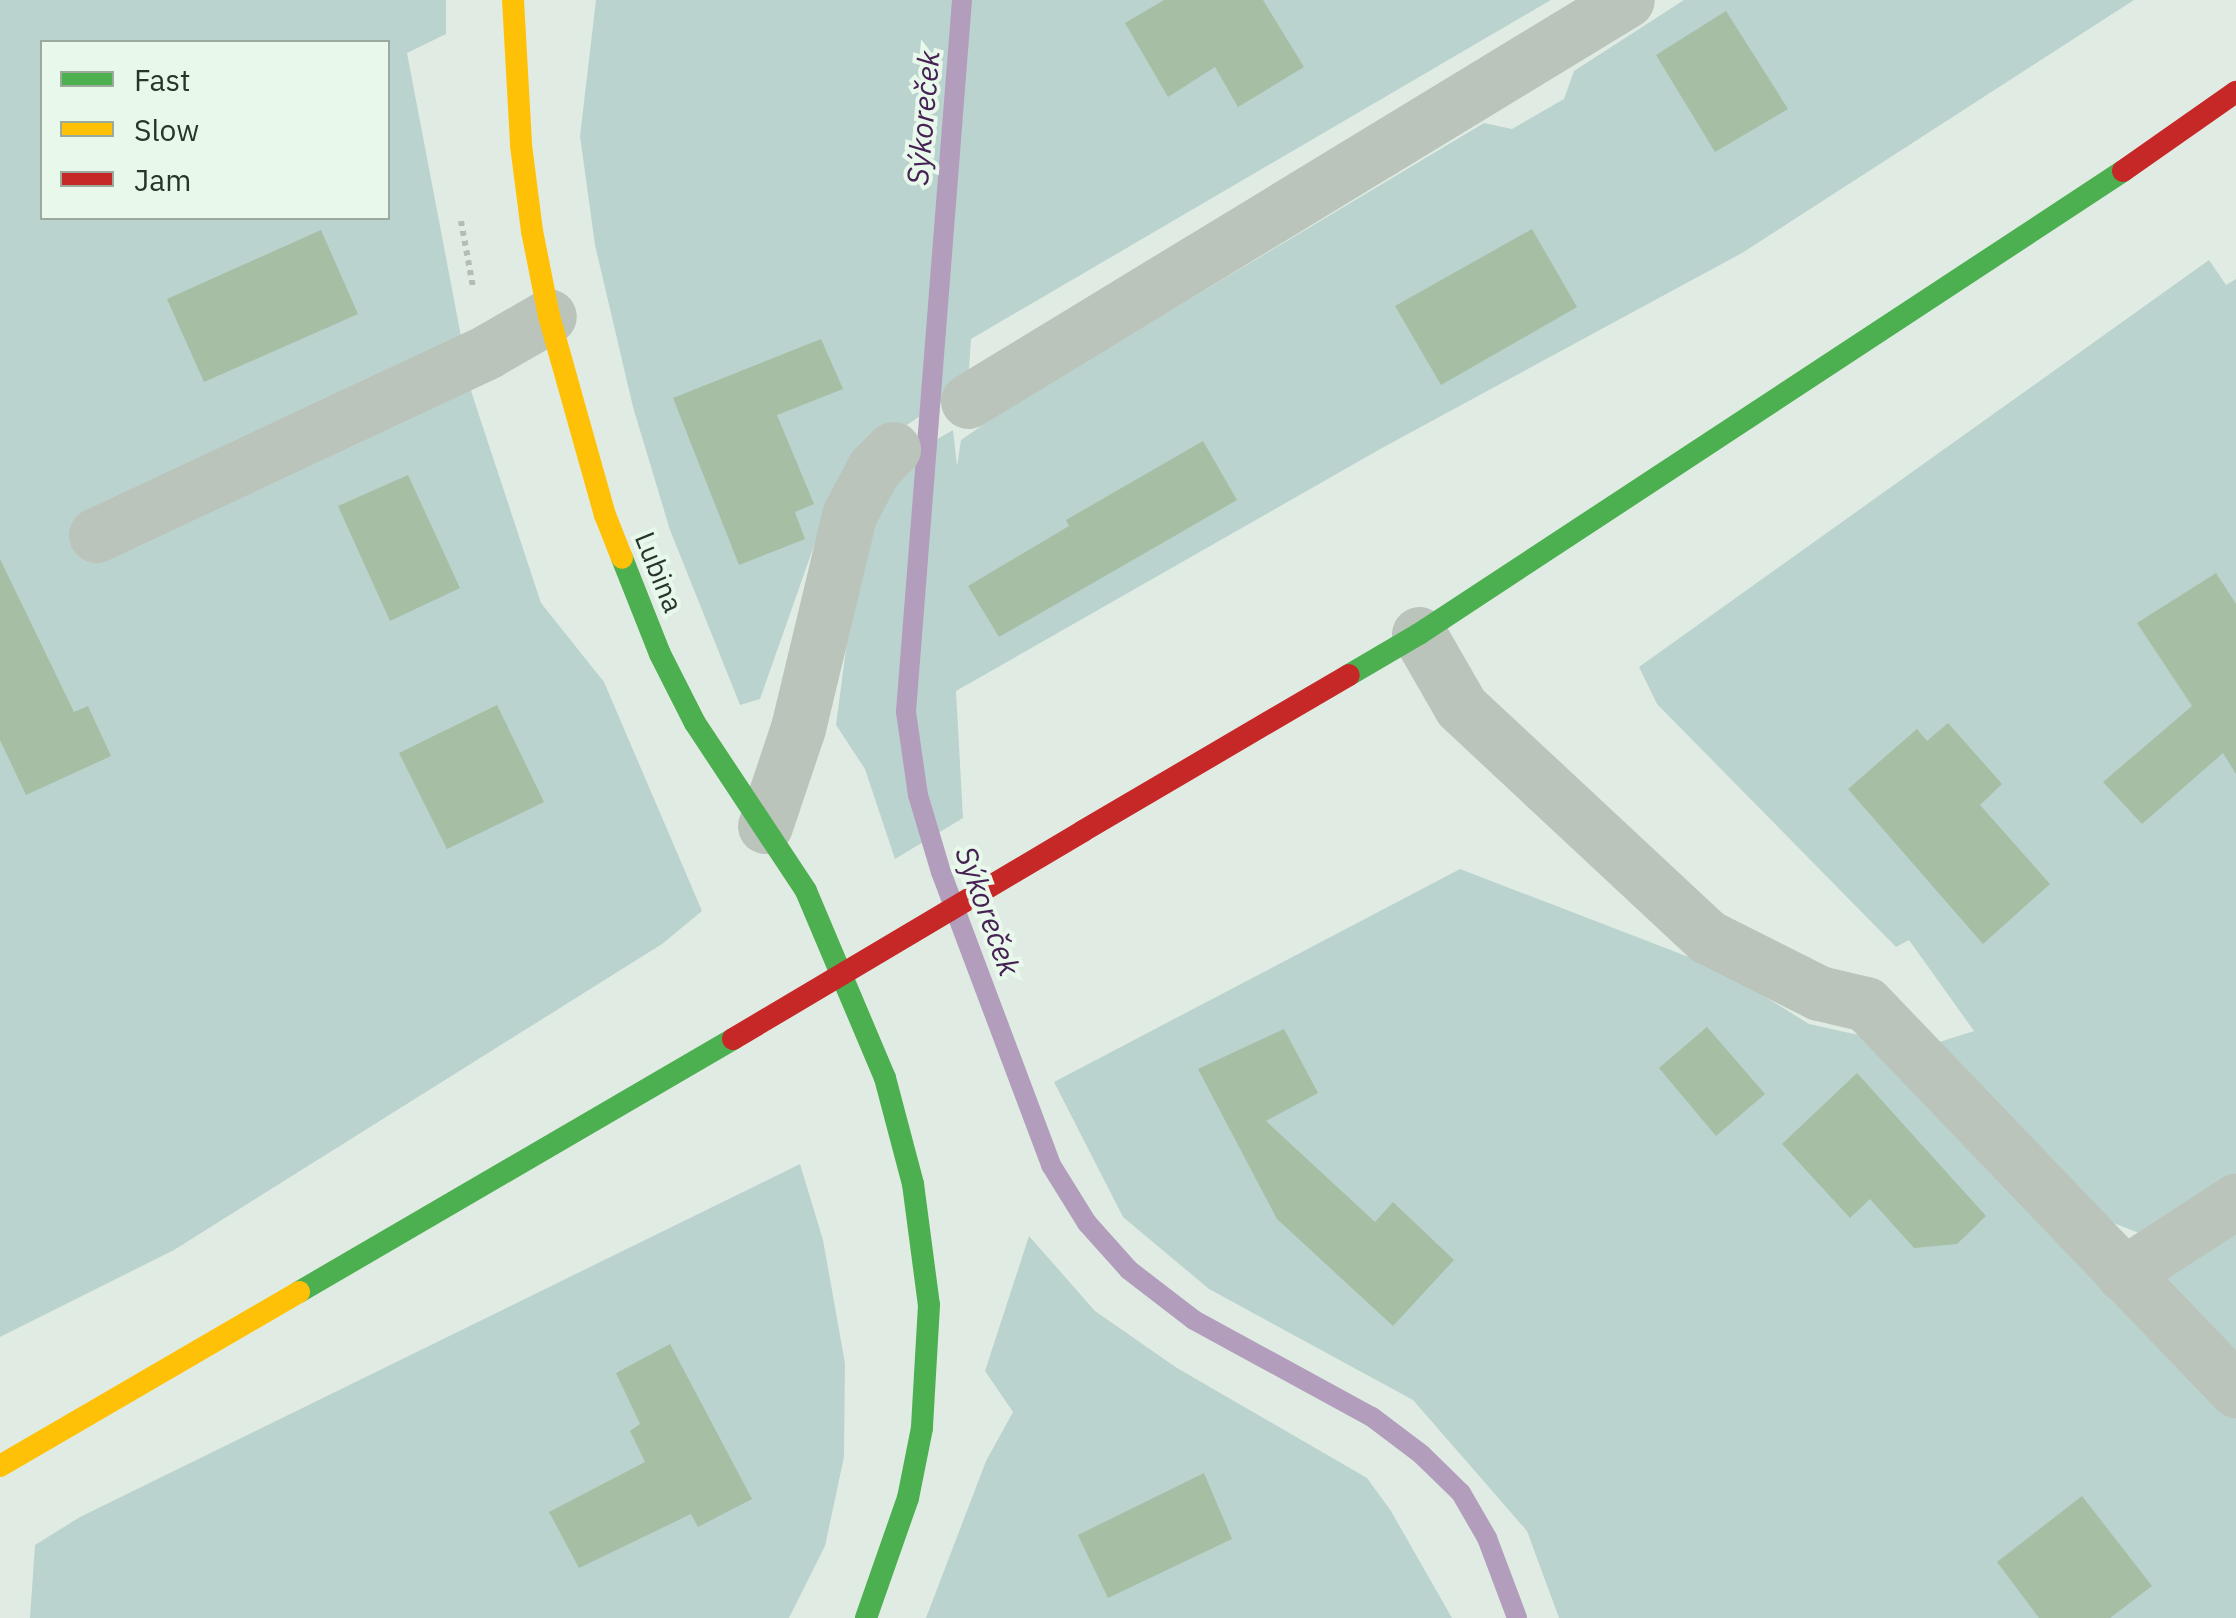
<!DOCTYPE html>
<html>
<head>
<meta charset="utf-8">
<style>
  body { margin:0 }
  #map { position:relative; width:2236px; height:1618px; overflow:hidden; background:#e0ece3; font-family:"IBM Plex Sans",sans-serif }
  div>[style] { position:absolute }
  .green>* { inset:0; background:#bbd3cf }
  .stream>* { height:20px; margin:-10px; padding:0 10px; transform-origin:10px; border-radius:10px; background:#b29ebc }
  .building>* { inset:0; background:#a5bea4 }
  .path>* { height:6px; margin-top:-3px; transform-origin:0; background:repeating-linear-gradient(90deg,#b2bdb3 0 5px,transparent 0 10px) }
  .street>* { height:55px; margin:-27.5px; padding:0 27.5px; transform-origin:27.5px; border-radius:27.5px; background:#bac4bb }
  .fast>* { height:22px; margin:-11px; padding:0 11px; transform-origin:11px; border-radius:11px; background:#4caf50 }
  .slow>* { height:22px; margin:-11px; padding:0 11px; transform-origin:11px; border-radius:11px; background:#ffc107 }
  .jam>* { height:22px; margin:-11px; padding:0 11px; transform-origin:11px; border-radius:11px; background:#c62828 }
  .jam-bridge>* { height:22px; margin:-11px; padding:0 11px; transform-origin:11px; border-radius:11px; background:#c62828 }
  span { translate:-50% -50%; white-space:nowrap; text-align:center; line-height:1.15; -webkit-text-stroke:8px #e8f8eb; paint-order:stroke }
  .street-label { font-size:28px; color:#283528 }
  .water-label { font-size:30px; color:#462153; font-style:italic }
  .legend { position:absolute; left:40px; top:40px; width:350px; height:180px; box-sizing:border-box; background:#e8f8eb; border:2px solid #9baa9d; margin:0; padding:12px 18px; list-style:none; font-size:30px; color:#283528 }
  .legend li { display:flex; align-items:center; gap:20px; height:50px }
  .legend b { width:50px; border:2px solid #9baa9d }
</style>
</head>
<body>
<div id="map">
  <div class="green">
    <i style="clip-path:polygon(evenodd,0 0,446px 0,446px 34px,407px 53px,472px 394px,541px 603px,604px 682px,702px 911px,662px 944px,174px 1250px,0 1337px,0 0,42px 42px,388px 42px,388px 218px,42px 218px,42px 42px)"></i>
    <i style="clip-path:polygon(596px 0,1551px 0,971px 339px,968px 384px,889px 437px,815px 543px,760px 699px,740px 705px,670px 530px,633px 407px,595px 245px,580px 136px)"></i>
    <i style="clip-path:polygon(1684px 0,2134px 0,1742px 253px,1382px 448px,956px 691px,963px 818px,895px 859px,865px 769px,836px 725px,860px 543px,899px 461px,953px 430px,957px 466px,961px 440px,1006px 409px,1484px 123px,1512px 129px,1564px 99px,1574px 71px)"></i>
    <i style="clip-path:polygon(2209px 260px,2226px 285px,2236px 279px,2236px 1179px,2147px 1236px,2108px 1221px,1933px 1044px,1974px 1031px,1909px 940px,1896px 947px,1657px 704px,1639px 667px)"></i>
    <i style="clip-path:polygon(1460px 869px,1720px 969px,1809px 1024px,1877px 1039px,2236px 1410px,2236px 1618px,1559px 1618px,1527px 1531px,1413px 1400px,1209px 1289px,1123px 1217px,1054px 1082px)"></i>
    <i style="clip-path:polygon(800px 1164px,823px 1240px,845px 1363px,844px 1457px,825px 1546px,789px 1618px,30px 1618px,35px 1545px,80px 1517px)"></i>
    <i style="clip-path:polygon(2236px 1231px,2236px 1364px,2158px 1282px)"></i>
    <i style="clip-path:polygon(1029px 1236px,1095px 1311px,1177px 1368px,1367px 1478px,1391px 1511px,1452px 1618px,926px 1618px,986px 1461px,1013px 1412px,985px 1371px)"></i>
  </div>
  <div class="stream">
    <i style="left:962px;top:0;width:714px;rotate:94.5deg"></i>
    <i style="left:906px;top:712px;width:84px;rotate:81.8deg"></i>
    <i style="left:918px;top:795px;width:80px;rotate:73.4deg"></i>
    <i style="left:941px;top:872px;width:313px;rotate:69.4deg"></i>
    <i style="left:1051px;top:1165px;width:68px;rotate:58.2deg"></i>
    <i style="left:1087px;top:1223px;width:63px;rotate:48.2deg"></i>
    <i style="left:1129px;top:1270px;width:82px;rotate:37.6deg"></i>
    <i style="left:1194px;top:1320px;width:203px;rotate:28.6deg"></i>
    <i style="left:1372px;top:1417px;width:61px;rotate:37.1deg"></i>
    <i style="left:1421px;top:1454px;width:56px;rotate:44.3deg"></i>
    <i style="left:1461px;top:1493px;width:52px;rotate:60deg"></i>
    <i style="left:1487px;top:1538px;width:85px;rotate:69.4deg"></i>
  </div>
  <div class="building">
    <i style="clip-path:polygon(1164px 0,1263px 0,1304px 67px,1238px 107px,1215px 67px,1168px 97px,1125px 23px)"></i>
    <i style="clip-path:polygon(1726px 11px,1788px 109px,1715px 152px,1656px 55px)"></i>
    <i style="clip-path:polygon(1532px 229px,1577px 307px,1441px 385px,1395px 306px)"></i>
    <i style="clip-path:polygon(321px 230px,358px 314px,204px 382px,167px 299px)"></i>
    <i style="clip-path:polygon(821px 339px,843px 389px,777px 415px,814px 504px,795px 512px,805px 539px,739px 565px,673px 398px)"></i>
    <i style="clip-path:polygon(1203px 441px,1237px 500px,999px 637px,968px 586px,1069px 526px,1066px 520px)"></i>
    <i style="clip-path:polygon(408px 475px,460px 588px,390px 621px,338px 506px)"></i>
    <i style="clip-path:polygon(0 559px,74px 712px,88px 706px,111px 756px,26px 795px,0 740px)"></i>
    <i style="clip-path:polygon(2216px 573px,2236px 604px,2236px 774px,2223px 753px,2142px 824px,2103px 782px,2192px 706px,2137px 623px)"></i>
    <i style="clip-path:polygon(497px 705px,544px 802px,447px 849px,399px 753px)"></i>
    <i style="clip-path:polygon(1948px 723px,2002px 784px,1980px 805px,2050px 884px,1983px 944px,1848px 789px,1917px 729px,1927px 741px)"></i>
    <i style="clip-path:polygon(1707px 1027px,1765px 1094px,1716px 1136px,1659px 1068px)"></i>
    <i style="clip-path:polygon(1284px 1029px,1318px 1093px,1266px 1121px,1375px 1222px,1393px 1202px,1454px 1260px,1393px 1326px,1277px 1219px,1198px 1069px)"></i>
    <i style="clip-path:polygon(1857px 1073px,1986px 1216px,1957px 1244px,1914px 1248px,1870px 1199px,1850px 1218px,1782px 1144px)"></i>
    <i style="clip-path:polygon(670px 1344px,752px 1499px,698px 1527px,691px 1514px,579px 1568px,549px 1512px,645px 1462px,630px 1431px,640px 1424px,616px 1373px)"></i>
    <i style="clip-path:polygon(1204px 1473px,1232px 1539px,1108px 1598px,1078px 1535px)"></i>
    <i style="clip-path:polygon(2082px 1496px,2152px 1586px,2110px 1618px,2039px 1618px,1997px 1562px)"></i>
  </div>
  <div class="path">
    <i style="left:461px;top:221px;width:67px;rotate:79.7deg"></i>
  </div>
  <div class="street">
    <i style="left:968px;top:401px;width:771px;rotate:-31.32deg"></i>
    <i style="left:96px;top:535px;width:433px;rotate:-25.1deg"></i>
    <i style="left:488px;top:351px;width:70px;rotate:-29.8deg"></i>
    <i style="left:1419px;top:634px;width:84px;rotate:60.1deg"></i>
    <i style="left:1461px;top:707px;width:338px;rotate:43deg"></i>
    <i style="left:1708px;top:937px;width:124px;rotate:26.8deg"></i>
    <i style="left:1819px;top:993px;width:48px;rotate:13.2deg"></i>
    <i style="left:1866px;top:1004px;width:535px;rotate:46.21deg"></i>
    <i style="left:765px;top:826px;width:103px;rotate:-71.4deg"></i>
    <i style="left:798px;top:728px;width:219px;rotate:-76.5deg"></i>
    <i style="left:849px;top:515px;width:53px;rotate:-62deg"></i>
    <i style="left:874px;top:468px;width:27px;rotate:-45deg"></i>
    <i style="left:2123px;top:1274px;width:135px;rotate:-32.9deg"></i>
  </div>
  <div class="fast">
    <i style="left:622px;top:558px;width:103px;rotate:68.4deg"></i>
    <i style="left:660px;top:654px;width:77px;rotate:63.1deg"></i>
    <i style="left:695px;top:723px;width:201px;rotate:56.5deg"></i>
    <i style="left:806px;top:891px;width:203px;rotate:67.1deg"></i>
    <i style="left:885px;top:1078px;width:110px;rotate:75.2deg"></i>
    <i style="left:913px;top:1184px;width:122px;rotate:82.5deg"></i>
    <i style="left:929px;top:1305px;width:123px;rotate:93.3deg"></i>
    <i style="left:922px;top:1428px;width:71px;rotate:101.3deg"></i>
    <i style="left:908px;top:1498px;width:127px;rotate:109.3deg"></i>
    <i style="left:1349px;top:675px;width:81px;rotate:-30.4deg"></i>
    <i style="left:1419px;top:634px;width:843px;rotate:-33.33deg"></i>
    <i style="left:299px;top:1292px;width:502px;rotate:-30.24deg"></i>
  </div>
  <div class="slow">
    <i style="left:513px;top:0;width:145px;rotate:86.8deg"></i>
    <i style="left:521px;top:145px;width:87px;rotate:82.7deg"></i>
    <i style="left:532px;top:231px;width:87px;rotate:78.7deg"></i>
    <i style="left:549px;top:316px;width:207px;rotate:74.3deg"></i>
    <i style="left:605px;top:515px;width:46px;rotate:68.4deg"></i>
    <i style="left:0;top:1466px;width:346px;rotate:-30.2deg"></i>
  </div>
  <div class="jam">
    <i style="left:2123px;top:171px;width:138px;rotate:-35deg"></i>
    <i style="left:1083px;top:831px;width:308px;rotate:-30.4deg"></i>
  </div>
  <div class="jam-bridge">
    <i style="left:733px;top:1039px;width:407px;rotate:-30.7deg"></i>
  </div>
  <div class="street-label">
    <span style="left:659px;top:572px;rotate:68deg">Lubina</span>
  </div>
  <div class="water-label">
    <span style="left:923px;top:118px;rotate:-85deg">Sýkoreček</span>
    <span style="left:988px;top:911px;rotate:70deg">Sýkoreček</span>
  </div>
  <ul class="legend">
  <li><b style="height:12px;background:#4caf50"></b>Fast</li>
  <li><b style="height:12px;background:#ffc107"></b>Slow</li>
  <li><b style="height:12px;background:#c62828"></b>Jam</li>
  </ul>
</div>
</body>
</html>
